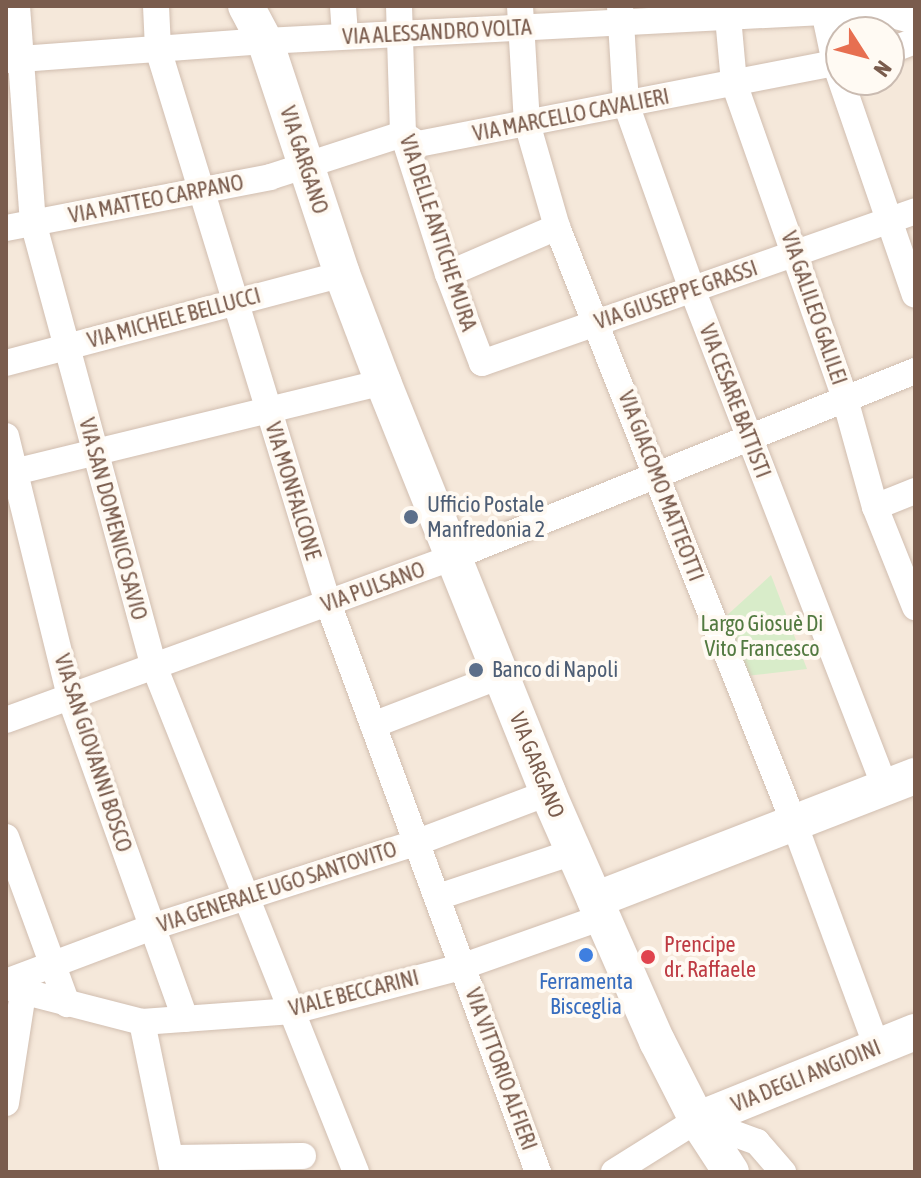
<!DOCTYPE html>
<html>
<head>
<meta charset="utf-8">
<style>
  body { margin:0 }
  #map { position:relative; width:921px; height:1178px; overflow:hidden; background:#fdf6ec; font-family:"Asap Condensed",sans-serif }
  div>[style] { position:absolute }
  .residential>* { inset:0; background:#f5e8da }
  .green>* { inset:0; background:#d8ecc9 }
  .roads { filter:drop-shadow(0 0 2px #d1beb0) drop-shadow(0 0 2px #d1beb0) }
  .street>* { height:26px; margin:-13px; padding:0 13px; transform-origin:13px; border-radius:13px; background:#fff }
  .secondary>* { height:36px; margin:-18px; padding:0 18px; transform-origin:18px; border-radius:18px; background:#fff }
  .dots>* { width:22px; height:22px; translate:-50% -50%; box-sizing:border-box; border:4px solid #fffaf3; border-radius:50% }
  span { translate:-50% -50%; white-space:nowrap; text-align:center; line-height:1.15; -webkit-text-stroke:8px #fffaf3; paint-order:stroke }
  .street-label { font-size:22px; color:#7a5c4d }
  .service-label { font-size:22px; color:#4e5e75 }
  .left { translate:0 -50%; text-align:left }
  .park-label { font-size:22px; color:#537a41 }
  .health-label { font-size:22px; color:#be3a42 }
  .shop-label { font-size:22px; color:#366cbe }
  .frame { position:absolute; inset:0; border:8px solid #7a5c4d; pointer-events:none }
  .north { position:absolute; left:825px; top:16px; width:80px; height:80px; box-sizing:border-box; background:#fffaf3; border:2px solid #cabbb1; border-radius:50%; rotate:126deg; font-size:22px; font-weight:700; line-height:32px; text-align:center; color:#7a5c4d }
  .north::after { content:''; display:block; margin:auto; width:28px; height:36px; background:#e76f51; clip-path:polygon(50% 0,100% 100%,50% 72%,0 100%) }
</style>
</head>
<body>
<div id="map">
  <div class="residential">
    <i style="clip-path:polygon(evenodd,6px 6px,915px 6px,915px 1172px,6px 1172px,6px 6px,841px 32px,889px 32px,889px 80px,841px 80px,841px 32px)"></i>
  </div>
  <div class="green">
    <i style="clip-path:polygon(771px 575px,807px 669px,746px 676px,724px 618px)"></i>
  </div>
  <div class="roads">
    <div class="street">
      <i style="left:17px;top:6px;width:217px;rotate:85.8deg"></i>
      <i style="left:33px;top:222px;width:460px;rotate:74.8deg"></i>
      <i style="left:154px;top:666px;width:545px;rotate:68.24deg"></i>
      <i style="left:156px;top:6px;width:43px;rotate:87.3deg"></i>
      <i style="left:158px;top:49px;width:579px;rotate:72.94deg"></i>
      <i style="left:328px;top:603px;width:607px;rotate:69.74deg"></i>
      <i style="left:343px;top:6px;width:30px;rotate:86deg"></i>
      <i style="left:399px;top:6px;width:128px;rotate:88.2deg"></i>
      <i style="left:403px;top:134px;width:147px;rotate:72.2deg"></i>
      <i style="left:448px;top:274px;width:95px;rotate:69.1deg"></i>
      <i style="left:482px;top:363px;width:459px;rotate:-19.3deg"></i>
      <i style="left:520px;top:6px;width:117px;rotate:86.6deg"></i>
      <i style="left:527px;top:123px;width:108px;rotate:73.9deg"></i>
      <i style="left:557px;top:227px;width:641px;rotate:68.31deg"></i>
      <i style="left:794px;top:823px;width:239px;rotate:69.7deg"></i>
      <i style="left:620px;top:6px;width:98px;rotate:86.5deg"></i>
      <i style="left:626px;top:104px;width:196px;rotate:70.4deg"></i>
      <i style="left:692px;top:289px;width:534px;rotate:68.82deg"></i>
      <i style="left:727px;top:6px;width:77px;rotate:84.8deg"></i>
      <i style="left:734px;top:83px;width:335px;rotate:70.6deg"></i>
      <i style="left:845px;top:399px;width:112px;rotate:74.5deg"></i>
      <i style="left:875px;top:507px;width:108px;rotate:68.2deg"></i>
      <i style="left:823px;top:6px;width:58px;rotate:78.1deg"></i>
      <i style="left:835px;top:63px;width:245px;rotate:71deg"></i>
      <i style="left:889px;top:51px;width:28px;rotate:-21deg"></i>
      <i style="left:6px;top:60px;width:260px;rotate:-4.2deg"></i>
      <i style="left:265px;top:41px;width:559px;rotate:-2.98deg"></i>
      <i style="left:823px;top:12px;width:69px;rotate:2.5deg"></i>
      <i style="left:892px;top:15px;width:24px;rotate:15deg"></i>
      <i style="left:6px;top:228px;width:269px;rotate:-10.9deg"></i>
      <i style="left:270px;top:177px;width:140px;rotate:-17.9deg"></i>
      <i style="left:403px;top:134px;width:18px;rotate:34deg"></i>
      <i style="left:418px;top:144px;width:431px;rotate:-11deg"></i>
      <i style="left:448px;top:274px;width:119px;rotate:-23.3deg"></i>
      <i style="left:6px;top:363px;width:348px;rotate:-14.8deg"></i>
      <i style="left:6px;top:436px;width:269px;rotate:76.2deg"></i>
      <i style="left:70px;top:697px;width:342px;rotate:70.3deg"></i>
      <i style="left:6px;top:474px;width:388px;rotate:-13.7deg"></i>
      <i style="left:875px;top:507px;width:43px;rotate:-21.8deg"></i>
      <i style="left:6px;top:720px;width:474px;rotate:-20deg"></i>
      <i style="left:451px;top:558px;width:500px;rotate:-21.95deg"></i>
      <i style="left:373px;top:725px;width:136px;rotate:-21.1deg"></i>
      <i style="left:6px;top:837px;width:178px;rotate:69.9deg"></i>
      <i style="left:438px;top:897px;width:142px;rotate:-18.4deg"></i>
      <i style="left:6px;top:982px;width:156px;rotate:-20.6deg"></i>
      <i style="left:152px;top:927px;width:279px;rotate:-17.7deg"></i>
      <i style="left:418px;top:842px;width:139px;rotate:-20.7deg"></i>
      <i style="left:6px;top:987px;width:140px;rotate:14.4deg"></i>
      <i style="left:142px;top:1022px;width:151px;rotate:-4.2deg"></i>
      <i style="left:293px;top:1011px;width:177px;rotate:-14.7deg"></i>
      <i style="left:464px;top:966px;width:146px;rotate:-19.5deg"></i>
      <i style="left:142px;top:1022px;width:153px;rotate:78.3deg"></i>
      <i style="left:6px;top:1103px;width:111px;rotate:-81.2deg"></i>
      <i style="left:172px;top:1158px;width:131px;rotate:-0.9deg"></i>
      <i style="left:614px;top:1172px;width:98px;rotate:-32.1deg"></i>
      <i style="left:697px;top:1120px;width:64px;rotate:20.1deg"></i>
      <i style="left:757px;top:1142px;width:40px;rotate:49deg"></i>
    </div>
    <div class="secondary">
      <i style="left:246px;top:6px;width:40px;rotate:62deg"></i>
      <i style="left:265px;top:41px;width:245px;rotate:71.7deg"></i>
      <i style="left:342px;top:274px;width:116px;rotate:69.2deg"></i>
      <i style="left:383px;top:382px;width:443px;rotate:68.1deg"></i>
      <i style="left:548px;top:793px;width:271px;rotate:66.3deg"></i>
      <i style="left:657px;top:1041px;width:89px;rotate:63.1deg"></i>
      <i style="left:697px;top:1120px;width:62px;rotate:56.8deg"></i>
      <i style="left:595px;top:900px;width:343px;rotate:-21.2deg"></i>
      <i style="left:697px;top:1120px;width:235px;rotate:-22deg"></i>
    </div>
  </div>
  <div class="dots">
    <i style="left:411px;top:517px;background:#5c6f8a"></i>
    <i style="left:476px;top:670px;background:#5c6f8a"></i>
    <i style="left:586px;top:955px;background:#3f7fe0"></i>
    <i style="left:648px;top:957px;background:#e0444e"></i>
  </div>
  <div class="street-label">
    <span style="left:437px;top:32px;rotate:-3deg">VIA ALESSANDRO VOLTA</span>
    <span style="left:571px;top:115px;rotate:-11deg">VIA MARCELLO CAVALIERI</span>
    <span style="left:304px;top:160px;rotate:72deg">VIA GARGANO</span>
    <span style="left:156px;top:199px;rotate:-11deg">VIA MATTEO CARPANO</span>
    <span style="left:438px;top:233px;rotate:72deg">VIA DELLE ANTICHE MURA</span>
    <span style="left:676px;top:295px;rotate:-19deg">VIA GIUSEPPE GRASSI</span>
    <span style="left:814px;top:308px;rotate:71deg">VIA GALILEO GALILEI</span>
    <span style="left:174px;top:318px;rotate:-15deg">VIA MICHELE BELLUCCI</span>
    <span style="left:735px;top:401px;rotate:69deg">VIA CESARE BATTISTI</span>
    <span style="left:661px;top:486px;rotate:69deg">VIA GIACOMO MATTEOTTI</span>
    <span style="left:293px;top:491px;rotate:73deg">VIA MONFALCONE</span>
    <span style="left:113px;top:519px;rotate:75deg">VIA SAN DOMENICO SAVIO</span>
    <span style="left:373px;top:587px;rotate:-20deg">VIA PULSANO</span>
    <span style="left:93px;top:753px;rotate:72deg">VIA SAN GIOVANNI BOSCO</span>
    <span style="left:537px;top:765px;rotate:68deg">VIA GARGANO</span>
    <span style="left:277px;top:887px;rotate:-18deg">VIA GENERALE UGO SANTOVITO</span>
    <span style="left:354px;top:993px;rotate:-14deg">VIALE BECCARINI</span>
    <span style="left:501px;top:1069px;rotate:70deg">VIA VITTORIO ALFIERI</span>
    <span style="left:806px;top:1076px;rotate:-22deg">VIA DEGLI ANGIOINI</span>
  </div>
  <div class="service-label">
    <span class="left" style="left:427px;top:517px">Ufficio Postale<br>Manfredonia 2</span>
    <span class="left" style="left:492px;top:670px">Banco di Napoli</span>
  </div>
  <div class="park-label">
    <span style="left:762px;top:636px">Largo Giosuè Di<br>Vito Francesco</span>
  </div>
  <div class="health-label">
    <span class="left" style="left:664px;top:957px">Prencipe<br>dr. Raffaele</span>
  </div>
  <div class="shop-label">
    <span style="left:586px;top:994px">Ferramenta<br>Bisceglia</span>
  </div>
  <div class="frame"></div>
  <div class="north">N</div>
</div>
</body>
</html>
